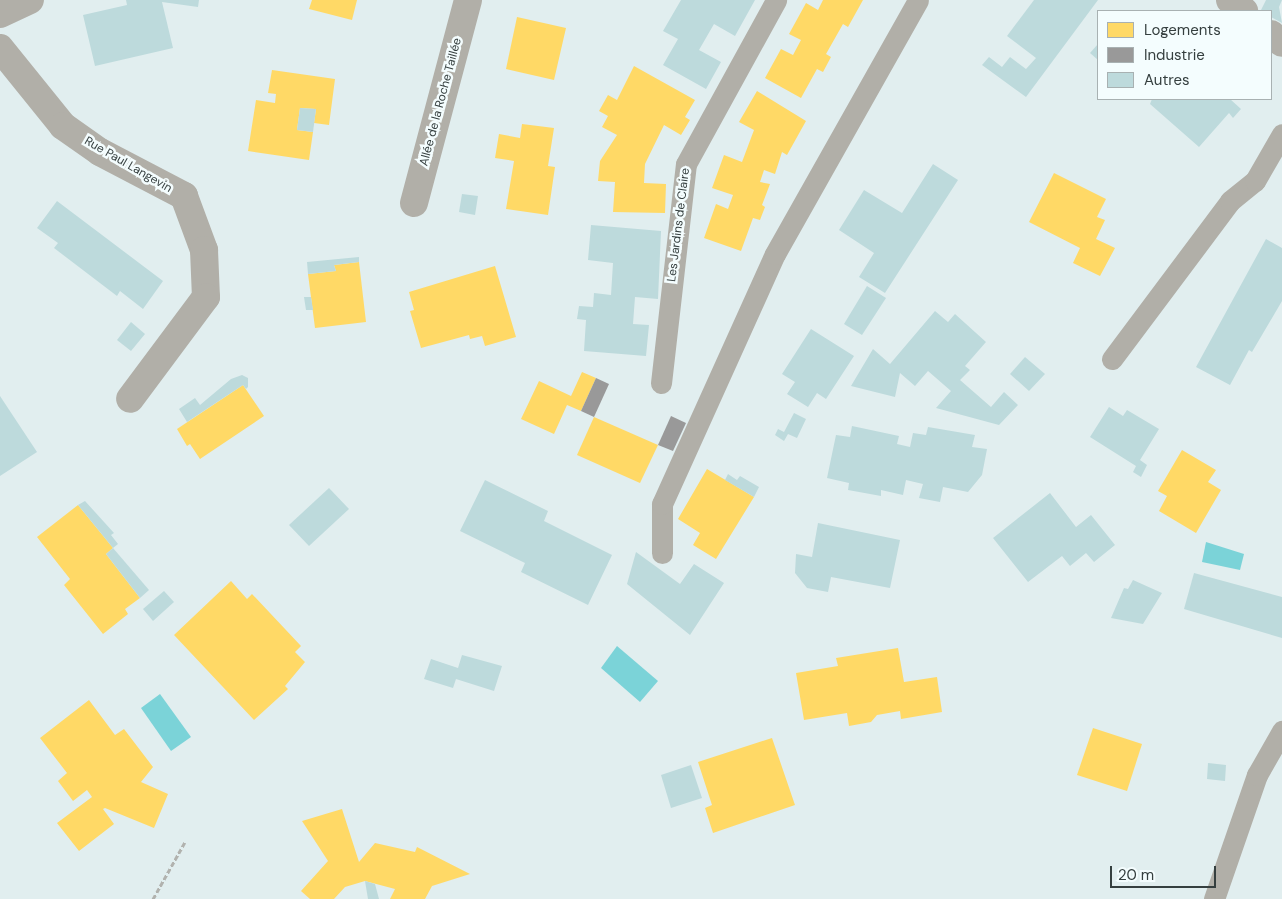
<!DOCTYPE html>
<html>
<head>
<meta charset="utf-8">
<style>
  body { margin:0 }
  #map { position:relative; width:1282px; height:899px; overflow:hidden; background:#e1eeef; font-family:"DM Sans",sans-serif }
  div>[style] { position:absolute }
  .water>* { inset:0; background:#7bd3d8 }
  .homes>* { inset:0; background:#ffd966 }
  .industry>* { inset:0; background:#999 }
  .building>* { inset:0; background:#bddadc }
  .path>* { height:3px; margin-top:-1.5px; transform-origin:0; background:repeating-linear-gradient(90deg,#b1b2ae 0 5px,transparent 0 7.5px) }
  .service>* { height:21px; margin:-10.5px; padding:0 10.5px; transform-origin:10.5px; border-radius:10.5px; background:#b1afa8 }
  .minor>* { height:28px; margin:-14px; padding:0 14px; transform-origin:14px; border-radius:14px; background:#b1afa8 }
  span { translate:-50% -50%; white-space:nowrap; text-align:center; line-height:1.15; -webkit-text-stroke:5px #f4fdfe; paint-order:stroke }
  .street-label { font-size:12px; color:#353f3f }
  .legend { position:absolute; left:1097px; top:10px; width:175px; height:90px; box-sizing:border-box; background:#f4fdfe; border:1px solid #a8b1b2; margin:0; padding:6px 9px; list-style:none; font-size:15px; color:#353f3f }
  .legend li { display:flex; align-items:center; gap:10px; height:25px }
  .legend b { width:25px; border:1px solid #a8b1b2 }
  .scale { position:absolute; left:1110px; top:866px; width:106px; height:22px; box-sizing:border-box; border:2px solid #353f3f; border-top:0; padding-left:6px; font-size:15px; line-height:18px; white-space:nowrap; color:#353f3f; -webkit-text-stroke:4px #f4fdfe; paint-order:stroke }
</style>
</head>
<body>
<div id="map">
  <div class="water">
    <i style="clip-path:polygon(1206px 542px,1244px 554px,1240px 570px,1202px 562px)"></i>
    <i style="clip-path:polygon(617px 646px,658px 681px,640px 702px,601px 668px)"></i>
    <i style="clip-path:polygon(160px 694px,191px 737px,171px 751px,141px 708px)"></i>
  </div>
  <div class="homes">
    <i style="clip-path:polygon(312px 0,357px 0,352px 20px,309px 9px)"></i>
    <i style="clip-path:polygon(823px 0,863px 0,848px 27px,843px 24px,826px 54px,831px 57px,823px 72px,817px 69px,801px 98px,765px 78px,781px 49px,793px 55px,801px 40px,789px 34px,806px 3px,818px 10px)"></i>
    <i style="clip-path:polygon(517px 17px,566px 28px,554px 80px,506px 69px)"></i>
    <i style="clip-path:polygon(634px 66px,695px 100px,685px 117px,690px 120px,681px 135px,664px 125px,645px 164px,644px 183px,666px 184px,665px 213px,613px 212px,615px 182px,598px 181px,600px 161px,617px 135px,602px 127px,608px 116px,599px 111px,608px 95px,617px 100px)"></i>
    <i style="clip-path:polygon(272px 70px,335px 79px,329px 125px,314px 123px,316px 109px,300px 108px,297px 130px,313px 132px,309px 160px,248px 151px,256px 100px,275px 103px,276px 94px,268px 93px)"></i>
    <i style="clip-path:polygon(757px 91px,806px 121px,787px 155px,782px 152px,775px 174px,764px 170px,760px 182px,770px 184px,762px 205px,765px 207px,760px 220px,753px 218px,741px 251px,704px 238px,716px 204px,728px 209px,733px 195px,712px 188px,724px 155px,742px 162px,754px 130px,739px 122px)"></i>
    <i style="clip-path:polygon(522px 124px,554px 128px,548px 166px,555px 167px,548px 215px,506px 209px,514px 161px,495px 158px,499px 134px,520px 138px)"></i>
    <i style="clip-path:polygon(1054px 173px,1106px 199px,1097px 217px,1105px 220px,1096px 239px,1115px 248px,1100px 276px,1073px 263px,1080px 248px,1029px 222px)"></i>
    <i style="clip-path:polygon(359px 262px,366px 322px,315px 328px,308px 274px,336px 271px,334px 265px)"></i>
    <i style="clip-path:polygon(495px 266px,516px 337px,485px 346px,482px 336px,470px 339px,469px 335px,421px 348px,410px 311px,414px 310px,409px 292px)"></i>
    <i style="clip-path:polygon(582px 372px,596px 378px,581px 411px,567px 405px,554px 434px,521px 419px,539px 381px,571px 396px)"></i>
    <i style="clip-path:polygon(243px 385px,264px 416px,200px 459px,190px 444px,187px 446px,177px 429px)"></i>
    <i style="clip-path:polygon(594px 417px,658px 445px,640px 483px,577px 455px)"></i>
    <i style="clip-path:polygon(1182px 450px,1216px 470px,1208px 482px,1221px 490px,1196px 533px,1159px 511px,1167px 496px,1158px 491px)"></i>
    <i style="clip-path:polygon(707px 469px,754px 497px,716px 559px,693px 545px,700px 533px,678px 519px)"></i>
    <i style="clip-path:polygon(78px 505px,113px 548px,106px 554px,140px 598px,125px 609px,128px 614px,103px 634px,64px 585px,70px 579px,37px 537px)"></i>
    <i style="clip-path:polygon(231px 581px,247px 599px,252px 594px,301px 646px,295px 652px,305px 662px,285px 686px,288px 689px,254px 720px,174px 635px)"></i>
    <i style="clip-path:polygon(898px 648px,904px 682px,937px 677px,942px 712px,901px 719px,900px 711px,877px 715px,871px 722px,849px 726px,847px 713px,804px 720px,796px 673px,838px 666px,836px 658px)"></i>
    <i style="clip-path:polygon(89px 700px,115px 735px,124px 729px,153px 767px,141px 782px,168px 794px,154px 828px,105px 808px,103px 809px,114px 824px,79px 851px,57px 823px,92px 797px,87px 790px,73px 801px,58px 781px,67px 773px,40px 738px)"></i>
    <i style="clip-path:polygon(1093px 728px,1142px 744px,1127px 791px,1077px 775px)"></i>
    <i style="clip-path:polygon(772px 738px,795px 805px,713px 833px,705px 808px,712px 805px,698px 762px)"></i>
    <i style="clip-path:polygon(342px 809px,359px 862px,375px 843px,415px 852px,417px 847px,470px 874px,432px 886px,425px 899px,390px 899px,395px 889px,365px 881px,345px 887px,334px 899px,310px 899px,301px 891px,328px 861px,302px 821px)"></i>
  </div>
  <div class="industry">
    <i style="clip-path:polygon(596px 378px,609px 384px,594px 417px,581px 411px)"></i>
    <i style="clip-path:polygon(671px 416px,686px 423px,673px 451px,658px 445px)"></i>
  </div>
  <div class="building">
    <i style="clip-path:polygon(126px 0,199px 0,198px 7px,162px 2px,173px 48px,95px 66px,83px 15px,127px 5px)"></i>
    <i style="clip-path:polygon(681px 0,755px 0,735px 36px,714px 24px,699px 50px,721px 62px,706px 89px,663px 65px,678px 39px,663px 31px)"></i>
    <i style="clip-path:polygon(1034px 0,1098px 0,1026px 97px,982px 65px,989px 57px,1002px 67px,1010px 57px,1026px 69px,1036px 58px,1007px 36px)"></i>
    <i style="clip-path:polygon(1266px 0,1282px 0,1279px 7px,1282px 23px,1271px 17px,1271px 11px,1261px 10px)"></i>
    <i style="clip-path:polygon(1098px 44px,1098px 60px,1090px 53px)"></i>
    <i style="clip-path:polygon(1152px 99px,1230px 99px,1241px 109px,1233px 118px,1229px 113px,1199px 147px,1150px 104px)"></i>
    <i style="clip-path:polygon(300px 108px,316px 109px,313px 132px,297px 130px)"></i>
    <i style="clip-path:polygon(933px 164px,958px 180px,885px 293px,859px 277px,874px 253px,839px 230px,864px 190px,902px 213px)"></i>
    <i style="clip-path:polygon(462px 194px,478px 196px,475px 215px,459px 212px)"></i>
    <i style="clip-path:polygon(57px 201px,163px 281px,143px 309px,120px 291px,117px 296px,54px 248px,58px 243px,37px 228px)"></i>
    <i style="clip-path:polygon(591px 225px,661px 231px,658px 299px,635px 297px,633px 324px,649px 325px,646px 356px,584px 351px,586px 320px,577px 319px,579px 306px,593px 307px,594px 293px,611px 295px,613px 263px,588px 260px)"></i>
    <i style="clip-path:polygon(1266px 239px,1282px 248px,1282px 301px,1252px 352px,1249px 350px,1230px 385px,1196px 367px)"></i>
    <i style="clip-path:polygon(359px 257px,359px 262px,334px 265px,336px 271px,308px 274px,307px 262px)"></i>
    <i style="clip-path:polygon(867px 286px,886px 298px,862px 335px,844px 324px)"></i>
    <i style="clip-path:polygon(304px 297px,311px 297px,313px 310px,306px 310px)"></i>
    <i style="clip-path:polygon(935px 311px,948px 322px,955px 314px,986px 342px,965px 366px,970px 370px,960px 380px,991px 407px,1004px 392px,1018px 405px,999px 425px,936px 408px,951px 391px,928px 371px,915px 386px,900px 373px,895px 397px,851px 386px,873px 349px,890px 364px)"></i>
    <i style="clip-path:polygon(131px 322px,145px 334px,131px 351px,117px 340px)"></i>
    <i style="clip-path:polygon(811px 329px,854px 356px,826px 399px,817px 393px,808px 407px,787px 394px,795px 382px,782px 374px)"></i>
    <i style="clip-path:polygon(1025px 357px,1045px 374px,1029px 391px,1010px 374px)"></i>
    <i style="clip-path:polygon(242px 375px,248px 378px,248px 387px,246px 389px,243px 385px,187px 422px,179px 409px,195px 398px,200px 405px,231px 379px)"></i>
    <i style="clip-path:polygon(0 396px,37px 452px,0 476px)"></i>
    <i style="clip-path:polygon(1109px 407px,1123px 416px,1127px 410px,1159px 429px,1140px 460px,1147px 465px,1141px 477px,1133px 472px,1136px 466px,1090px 437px)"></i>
    <i style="clip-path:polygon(794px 413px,806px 419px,797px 438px,788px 434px,784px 441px,775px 435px,778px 429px,784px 432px)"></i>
    <i style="clip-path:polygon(852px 426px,899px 436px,897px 444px,910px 447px,913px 433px,926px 435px,928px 427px,975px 435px,972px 447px,987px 449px,982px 475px,968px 492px,943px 487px,940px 502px,919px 498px,923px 484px,906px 480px,903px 495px,881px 490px,881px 496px,848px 490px,849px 483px,827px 478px,836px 435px,850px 437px)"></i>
    <i style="clip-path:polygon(728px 474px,737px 480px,740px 476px,759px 487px,754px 497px,725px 480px)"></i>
    <i style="clip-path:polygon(485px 480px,548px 511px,544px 521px,612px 555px,588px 605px,521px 572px,525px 563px,460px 531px)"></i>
    <i style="clip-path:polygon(329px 488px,349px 509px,309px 546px,289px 525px)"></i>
    <i style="clip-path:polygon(1050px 493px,1076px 527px,1091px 515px,1115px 545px,1094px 562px,1086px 553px,1070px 566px,1062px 556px,1028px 582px,993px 538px)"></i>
    <i style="clip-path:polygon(85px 501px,114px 533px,111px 535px,118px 544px,113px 548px,78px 505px)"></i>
    <i style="clip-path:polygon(818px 523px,900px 540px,890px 588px,831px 577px,828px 592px,807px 588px,795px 573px,796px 554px,812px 557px)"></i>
    <i style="clip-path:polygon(113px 548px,149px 590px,140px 598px,106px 554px)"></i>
    <i style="clip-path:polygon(636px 552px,680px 584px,694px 564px,724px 583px,690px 635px,627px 584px)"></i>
    <i style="clip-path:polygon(1194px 573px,1282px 597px,1282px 638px,1184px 609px)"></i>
    <i style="clip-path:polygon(1133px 580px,1162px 593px,1143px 624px,1111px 618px,1124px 588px,1128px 589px)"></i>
    <i style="clip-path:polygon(164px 591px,174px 602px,153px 621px,143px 609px)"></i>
    <i style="clip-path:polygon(462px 655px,502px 666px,494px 691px,456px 679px,453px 688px,424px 679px,431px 659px,458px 668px)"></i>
    <i style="clip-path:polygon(1208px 763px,1226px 765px,1225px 781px,1207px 779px)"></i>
    <i style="clip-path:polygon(691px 765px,702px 798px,671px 808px,661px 775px)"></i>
    <i style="clip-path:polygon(365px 881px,375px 884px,379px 899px,368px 899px)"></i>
  </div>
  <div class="path">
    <i style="left:153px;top:899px;width:65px;rotate:-60.7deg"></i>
  </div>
  <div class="service">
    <i style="left:1112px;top:359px;width:197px;rotate:-53.2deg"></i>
    <i style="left:1230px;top:201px;width:32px;rotate:-39deg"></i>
    <i style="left:1255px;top:181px;width:54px;rotate:-60.1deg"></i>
    <i style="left:661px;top:383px;width:220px;rotate:-83.5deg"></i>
    <i style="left:686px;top:164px;width:187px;rotate:-61.2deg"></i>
    <i style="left:662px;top:553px;width:49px;rotate:-90deg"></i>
    <i style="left:662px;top:504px;width:274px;rotate:-65.7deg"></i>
    <i style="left:775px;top:254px;width:291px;rotate:-60.6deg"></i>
    <i style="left:1214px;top:899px;width:131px;rotate:-70.9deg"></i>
    <i style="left:1257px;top:775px;width:51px;rotate:-60.4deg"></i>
  </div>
  <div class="minor">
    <i style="left:1230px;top:0;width:18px;rotate:38deg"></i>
    <i style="left:0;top:14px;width:33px;rotate:-25deg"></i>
    <i style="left:1271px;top:34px;width:14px;rotate:39deg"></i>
    <i style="left:0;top:48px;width:100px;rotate:51.1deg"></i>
    <i style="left:63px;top:126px;width:45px;rotate:35.1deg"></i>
    <i style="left:100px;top:152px;width:95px;rotate:27.6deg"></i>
    <i style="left:184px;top:196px;width:58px;rotate:69.7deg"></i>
    <i style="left:204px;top:250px;width:47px;rotate:87.6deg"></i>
    <i style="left:206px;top:297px;width:127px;rotate:126.7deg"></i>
    <i style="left:414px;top:203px;width:210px;rotate:-75.1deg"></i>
  </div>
  <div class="street-label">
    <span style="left:441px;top:102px;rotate:-75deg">Allée de la Roche Taillée</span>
    <span style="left:128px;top:165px;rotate:30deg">Rue Paul Langevin</span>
    <span style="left:679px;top:225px;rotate:-83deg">Les Jardins de Claire</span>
  </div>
  <ul class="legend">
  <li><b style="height:14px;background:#ffd966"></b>Logements</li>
  <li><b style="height:14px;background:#999"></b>Industrie</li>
  <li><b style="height:14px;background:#bddadc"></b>Autres</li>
  </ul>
  <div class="scale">20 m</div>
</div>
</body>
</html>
